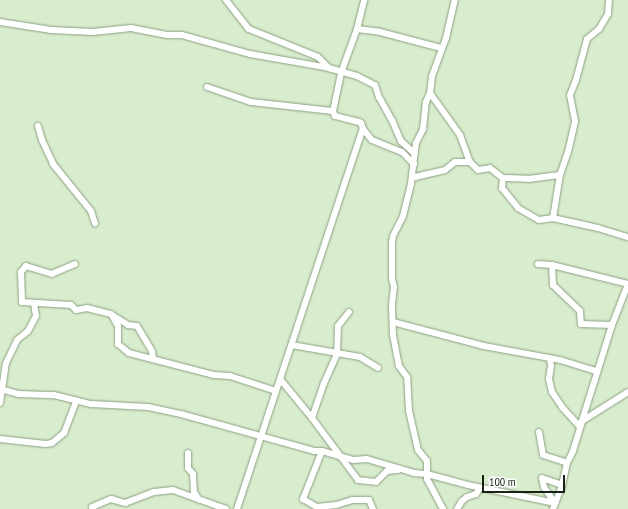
<!DOCTYPE html>
<html>
<head>
<meta charset="utf-8">
<style>
  body { margin:0 }
  #map { position:relative; width:628px; height:509px; overflow:hidden; background:#d8edce; font-family:"PT Sans Narrow",sans-serif }
  div>[style] { position:absolute }
  .roads { filter:drop-shadow(0 0 1px #8c9f82) drop-shadow(0 0 1px #8c9f82) }
  .street>* { height:6px; margin:-3px; padding:0 3px; transform-origin:3px; border-radius:3px; background:#fff }
  span { translate:-50% -50%; white-space:nowrap; text-align:center; line-height:1.15; -webkit-text-stroke:3.5px #fff; paint-order:stroke }
  .scale { position:absolute; left:482px; top:475px; width:83px; height:18px; box-sizing:border-box; border:2px solid #192015; border-top:0; padding-left:5px; font-size:12px; line-height:14px; white-space:nowrap; color:#192015; -webkit-text-stroke:3px #fff; paint-order:stroke }
</style>
</head>
<body>
<div id="map">
  <div class="roads">
    <div class="street">
      <i style="left:226px;top:0;width:37px;rotate:52deg"></i>
      <i style="left:249px;top:29px;width:74px;rotate:22.1deg"></i>
      <i style="left:318px;top:57px;width:16px;rotate:45deg"></i>
      <i style="left:0;top:22px;width:52px;rotate:8.9deg"></i>
      <i style="left:51px;top:30px;width:42px;rotate:2.7deg"></i>
      <i style="left:93px;top:32px;width:38px;rotate:-6deg"></i>
      <i style="left:131px;top:28px;width:38px;rotate:11deg"></i>
      <i style="left:168px;top:35px;width:14px"></i>
      <i style="left:182px;top:35px;width:71px;rotate:15.6deg"></i>
      <i style="left:250px;top:54px;width:80px;rotate:10deg"></i>
      <i style="left:329px;top:68px;width:29px;rotate:16deg"></i>
      <i style="left:357px;top:76px;width:20px;rotate:27deg"></i>
      <i style="left:375px;top:85px;width:13px;rotate:72deg"></i>
      <i style="left:379px;top:97px;width:26px;rotate:61deg"></i>
      <i style="left:392px;top:120px;width:23px;rotate:67deg"></i>
      <i style="left:401px;top:141px;width:18px;rotate:43deg"></i>
      <i style="left:357px;top:29px;width:23px;rotate:7deg"></i>
      <i style="left:380px;top:32px;width:63px;rotate:14.7deg"></i>
      <i style="left:207px;top:87px;width:46px;rotate:18.8deg"></i>
      <i style="left:251px;top:102px;width:82px;rotate:6.3deg"></i>
      <i style="left:430px;top:93px;width:52px;rotate:54.5deg"></i>
      <i style="left:460px;top:135px;width:29px;rotate:70deg"></i>
      <i style="left:38px;top:126px;width:15px;rotate:74deg"></i>
      <i style="left:42px;top:140px;width:26px;rotate:65deg"></i>
      <i style="left:53px;top:164px;width:60px;rotate:51deg"></i>
      <i style="left:91px;top:211px;width:13px;rotate:72deg"></i>
      <i style="left:363px;top:129px;width:14px;rotate:51deg"></i>
      <i style="left:372px;top:140px;width:32px;rotate:22deg"></i>
      <i style="left:402px;top:152px;width:17px;rotate:45deg"></i>
      <i style="left:412px;top:175px;width:4px;rotate:34deg"></i>
      <i style="left:415px;top:177px;width:31px;rotate:-13deg"></i>
      <i style="left:445px;top:170px;width:13px;rotate:-39deg"></i>
      <i style="left:455px;top:162px;width:15px"></i>
      <i style="left:470px;top:162px;width:11px;rotate:45deg"></i>
      <i style="left:478px;top:170px;width:12px;rotate:-9deg"></i>
      <i style="left:490px;top:168px;width:16px;rotate:38deg"></i>
      <i style="left:503px;top:178px;width:25px;rotate:2deg"></i>
      <i style="left:528px;top:179px;width:32px;rotate:-7deg"></i>
      <i style="left:503px;top:178px;width:10px;rotate:96deg"></i>
      <i style="left:502px;top:188px;width:26px;rotate:51deg"></i>
      <i style="left:518px;top:208px;width:24px;rotate:30deg"></i>
      <i style="left:539px;top:220px;width:14px;rotate:-8deg"></i>
      <i style="left:553px;top:218px;width:46px;rotate:12.5deg"></i>
      <i style="left:598px;top:228px;width:31px;rotate:17deg"></i>
      <i style="left:553px;top:218px;width:44px;rotate:-80.8deg"></i>
      <i style="left:560px;top:175px;width:24px;rotate:-71deg"></i>
      <i style="left:568px;top:152px;width:32px;rotate:-77deg"></i>
      <i style="left:575px;top:121px;width:26px;rotate:-101deg"></i>
      <i style="left:570px;top:95px;width:16px;rotate:-68deg"></i>
      <i style="left:576px;top:80px;width:42px;rotate:-75deg"></i>
      <i style="left:587px;top:39px;width:16px;rotate:-40deg"></i>
      <i style="left:599px;top:29px;width:17px;rotate:-59deg"></i>
      <i style="left:608px;top:14px;width:14px;rotate:-86deg"></i>
      <i style="left:75px;top:264px;width:25px;rotate:157deg"></i>
      <i style="left:52px;top:274px;width:27px;rotate:-163deg"></i>
      <i style="left:26px;top:266px;width:8px;rotate:130deg"></i>
      <i style="left:21px;top:272px;width:30px;rotate:88deg"></i>
      <i style="left:22px;top:302px;width:49px;rotate:3.5deg"></i>
      <i style="left:71px;top:305px;width:7px;rotate:45deg"></i>
      <i style="left:76px;top:310px;width:11px;rotate:-10deg"></i>
      <i style="left:87px;top:308px;width:25px;rotate:14deg"></i>
      <i style="left:111px;top:314px;width:14px;rotate:60deg"></i>
      <i style="left:118px;top:326px;width:18px;rotate:90deg"></i>
      <i style="left:118px;top:344px;width:14px;rotate:39deg"></i>
      <i style="left:129px;top:353px;width:88px;rotate:14.5deg"></i>
      <i style="left:214px;top:375px;width:16px;rotate:4deg"></i>
      <i style="left:230px;top:376px;width:48px;rotate:18.1deg"></i>
      <i style="left:538px;top:264px;width:14px;rotate:4deg"></i>
      <i style="left:552px;top:265px;width:78px;rotate:14deg"></i>
      <i style="left:628px;top:284px;width:44px;rotate:111.3deg"></i>
      <i style="left:612px;top:325px;width:101px;rotate:107.4deg"></i>
      <i style="left:552px;top:265px;width:20px;rotate:87deg"></i>
      <i style="left:553px;top:285px;width:37px;rotate:44deg"></i>
      <i style="left:580px;top:311px;width:13px;rotate:86deg"></i>
      <i style="left:581px;top:324px;width:31px;rotate:2deg"></i>
      <i style="left:349px;top:312px;width:18px;rotate:128deg"></i>
      <i style="left:338px;top:326px;width:28px;rotate:92deg"></i>
      <i style="left:337px;top:354px;width:32px;rotate:114deg"></i>
      <i style="left:324px;top:383px;width:37px;rotate:109deg"></i>
      <i style="left:312px;top:418px;width:77px;rotate:53.4deg"></i>
      <i style="left:358px;top:480px;width:18px;rotate:6deg"></i>
      <i style="left:376px;top:482px;width:16px;rotate:-45deg"></i>
      <i style="left:387px;top:471px;width:11px;rotate:-5deg"></i>
      <i style="left:112px;top:315px;width:19px;rotate:32deg"></i>
      <i style="left:128px;top:325px;width:9px;rotate:6deg"></i>
      <i style="left:137px;top:326px;width:29px;rotate:59deg"></i>
      <i style="left:152px;top:351px;width:7px;rotate:82deg"></i>
      <i style="left:393px;top:322px;width:94px;rotate:14.8deg"></i>
      <i style="left:484px;top:346px;width:77px;rotate:10.4deg"></i>
      <i style="left:560px;top:360px;width:39px;rotate:17deg"></i>
      <i style="left:292px;top:345px;width:69px;rotate:10deg"></i>
      <i style="left:360px;top:357px;width:21px;rotate:31deg"></i>
      <i style="left:550px;top:358px;width:8px;rotate:83deg"></i>
      <i style="left:551px;top:366px;width:13px;rotate:99deg"></i>
      <i style="left:549px;top:379px;width:13px;rotate:77deg"></i>
      <i style="left:552px;top:392px;width:18px;rotate:56deg"></i>
      <i style="left:562px;top:407px;width:27px;rotate:48deg"></i>
      <i style="left:280px;top:379px;width:50px;rotate:50.6deg"></i>
      <i style="left:0;top:389px;width:20px;rotate:15deg"></i>
      <i style="left:19px;top:394px;width:35px;rotate:2deg"></i>
      <i style="left:54px;top:395px;width:38px;rotate:14deg"></i>
      <i style="left:91px;top:404px;width:57px;rotate:3deg"></i>
      <i style="left:148px;top:407px;width:34px;rotate:12deg"></i>
      <i style="left:181px;top:414px;width:138px;rotate:15.5deg"></i>
      <i style="left:314px;top:451px;width:8px"></i>
      <i style="left:322px;top:451px;width:32px;rotate:16deg"></i>
      <i style="left:353px;top:460px;width:14px;rotate:-4deg"></i>
      <i style="left:367px;top:459px;width:49px;rotate:16.6deg"></i>
      <i style="left:414px;top:473px;width:13px;rotate:4deg"></i>
      <i style="left:427px;top:474px;width:42px;rotate:15deg"></i>
      <i style="left:468px;top:485px;width:89px;rotate:11.7deg"></i>
      <i style="left:555px;top:503px;width:19px;rotate:-125deg"></i>
      <i style="left:544px;top:487px;width:9px;rotate:-103deg"></i>
      <i style="left:542px;top:478px;width:21px;rotate:19deg"></i>
      <i style="left:0;top:403px;width:40px;rotate:-81.5deg"></i>
      <i style="left:6px;top:363px;width:25px;rotate:-64deg"></i>
      <i style="left:17px;top:340px;width:14px;rotate:-39deg"></i>
      <i style="left:28px;top:331px;width:17px;rotate:-62deg"></i>
      <i style="left:36px;top:316px;width:13px;rotate:-99deg"></i>
      <i style="left:539px;top:432px;width:23px;rotate:80deg"></i>
      <i style="left:543px;top:455px;width:25px;rotate:18deg"></i>
      <i style="left:0;top:439px;width:46px;rotate:6.2deg"></i>
      <i style="left:46px;top:444px;width:6px;rotate:-9deg"></i>
      <i style="left:52px;top:443px;width:16px;rotate:-40deg"></i>
      <i style="left:64px;top:433px;width:34px;rotate:-69deg"></i>
      <i style="left:322px;top:451px;width:52px;rotate:111.6deg"></i>
      <i style="left:303px;top:499px;width:16px;rotate:30deg"></i>
      <i style="left:317px;top:507px;width:19px;rotate:-6deg"></i>
      <i style="left:336px;top:505px;width:17px;rotate:-17deg"></i>
      <i style="left:352px;top:500px;width:17px"></i>
      <i style="left:369px;top:500px;width:10px;rotate:66deg"></i>
      <i style="left:188px;top:453px;width:15px;rotate:90deg"></i>
      <i style="left:188px;top:468px;width:8px;rotate:50deg"></i>
      <i style="left:193px;top:474px;width:18px;rotate:87deg"></i>
      <i style="left:194px;top:492px;width:9px;rotate:58deg"></i>
      <i style="left:93px;top:509px;width:2px;rotate:-117deg"></i>
      <i style="left:92px;top:507px;width:21px;rotate:-23deg"></i>
      <i style="left:111px;top:499px;width:15px;rotate:16deg"></i>
      <i style="left:125px;top:503px;width:31px;rotate:-21deg"></i>
      <i style="left:154px;top:492px;width:19px;rotate:-6deg"></i>
      <i style="left:173px;top:490px;width:56px;rotate:19.7deg"></i>
      <i style="left:237px;top:509px;width:400px;rotate:-71.7deg"></i>
      <i style="left:363px;top:129px;width:6px;rotate:-108deg"></i>
      <i style="left:361px;top:123px;width:2px;rotate:-153deg"></i>
      <i style="left:359px;top:122px;width:25px;rotate:-166deg"></i>
      <i style="left:335px;top:116px;width:5px;rotate:-112deg"></i>
      <i style="left:333px;top:111px;width:39px;rotate:-78deg"></i>
      <i style="left:341px;top:73px;width:47px;rotate:-70deg"></i>
      <i style="left:357px;top:29px;width:30px;rotate:-76deg"></i>
      <i style="left:443px;top:509px;width:34px;rotate:-118deg"></i>
      <i style="left:427px;top:479px;width:18px;rotate:-90deg"></i>
      <i style="left:427px;top:461px;width:14px;rotate:-129deg"></i>
      <i style="left:418px;top:450px;width:40px;rotate:-103deg"></i>
      <i style="left:409px;top:411px;width:34px;rotate:-93deg"></i>
      <i style="left:407px;top:377px;width:14px;rotate:-126deg"></i>
      <i style="left:399px;top:366px;width:31px;rotate:-101deg"></i>
      <i style="left:393px;top:336px;width:31px;rotate:-92deg"></i>
      <i style="left:392px;top:305px;width:18px;rotate:-84deg"></i>
      <i style="left:394px;top:287px;width:8px;rotate:-104deg"></i>
      <i style="left:392px;top:279px;width:36px;rotate:-90deg"></i>
      <i style="left:392px;top:243px;width:7px;rotate:-82deg"></i>
      <i style="left:393px;top:236px;width:22px;rotate:-63deg"></i>
      <i style="left:403px;top:216px;width:34px;rotate:-76deg"></i>
      <i style="left:411px;top:183px;width:40px;rotate:-82.9deg"></i>
      <i style="left:416px;top:143px;width:16px;rotate:-63deg"></i>
      <i style="left:423px;top:129px;width:27px;rotate:-84deg"></i>
      <i style="left:426px;top:102px;width:10px;rotate:-66deg"></i>
      <i style="left:430px;top:93px;width:17px;rotate:-83deg"></i>
      <i style="left:432px;top:76px;width:40px;rotate:-69.8deg"></i>
      <i style="left:446px;top:38px;width:39px;rotate:-77deg"></i>
      <i style="left:457px;top:509px;width:9px;rotate:-58deg"></i>
      <i style="left:462px;top:501px;width:6px;rotate:-39deg"></i>
      <i style="left:467px;top:497px;width:9px;rotate:-18deg"></i>
      <i style="left:476px;top:494px;width:7px;rotate:-56deg"></i>
      <i style="left:553px;top:509px;width:26px;rotate:-69deg"></i>
      <i style="left:562px;top:485px;width:23px;rotate:-77deg"></i>
      <i style="left:567px;top:463px;width:13px;rotate:-63deg"></i>
      <i style="left:573px;top:451px;width:31px;rotate:-73deg"></i>
      <i style="left:582px;top:421px;width:54px;rotate:-32.2deg"></i>
    </div>
  </div>
  <div class="scale">100 m</div>
</div>
</body>
</html>
